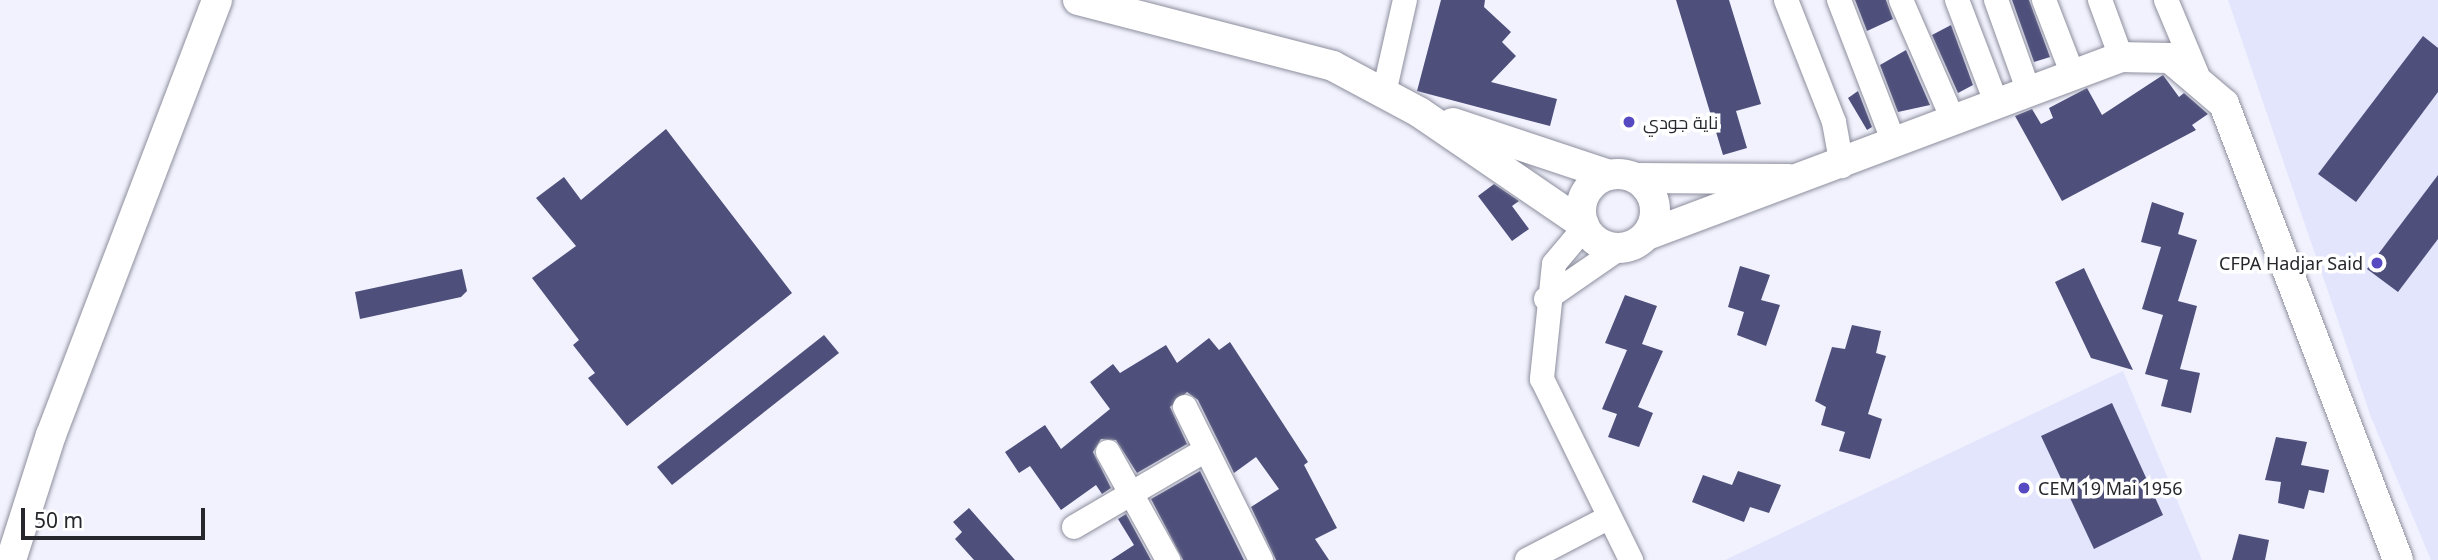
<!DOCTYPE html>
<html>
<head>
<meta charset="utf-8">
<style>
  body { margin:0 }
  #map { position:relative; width:2438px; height:560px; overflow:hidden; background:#f1f2fd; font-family:"Noto Sans",Cairo,sans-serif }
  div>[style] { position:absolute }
  .built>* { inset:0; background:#e3e5fd }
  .building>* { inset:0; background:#4e4f7b }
  .roads { filter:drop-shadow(0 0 2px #8c8e9d) drop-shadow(0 0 2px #8c8e9d) }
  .minor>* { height:24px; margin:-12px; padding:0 12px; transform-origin:12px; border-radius:12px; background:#fff }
  .major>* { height:30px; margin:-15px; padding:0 15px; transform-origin:15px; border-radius:15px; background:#fff }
  .major>.ring { margin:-15px; padding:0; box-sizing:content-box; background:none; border:30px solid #fff; border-radius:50% }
  .dots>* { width:19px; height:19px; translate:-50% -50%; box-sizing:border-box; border:4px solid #fff; border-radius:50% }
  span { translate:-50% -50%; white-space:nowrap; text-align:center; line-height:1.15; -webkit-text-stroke:7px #fff; paint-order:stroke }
  .poi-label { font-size:18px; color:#26272d }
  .left { translate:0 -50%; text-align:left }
  .right { translate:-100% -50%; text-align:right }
  .scale { position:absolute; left:21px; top:508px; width:184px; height:32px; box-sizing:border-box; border:4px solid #26272d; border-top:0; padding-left:9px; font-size:21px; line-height:24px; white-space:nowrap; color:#26272d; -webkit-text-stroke:5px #fff; paint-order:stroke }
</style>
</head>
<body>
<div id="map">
  <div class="built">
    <i style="clip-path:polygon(2228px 0,2438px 0,2438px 560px,2431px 560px,2371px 417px)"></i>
    <i style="clip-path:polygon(2123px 371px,2202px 560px,1725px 560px)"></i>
  </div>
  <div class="building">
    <i style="clip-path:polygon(1441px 0,1485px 0,1484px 7px,1511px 32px,1502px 42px,1516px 56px,1491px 82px,1557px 99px,1550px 126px,1417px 91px)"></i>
    <i style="clip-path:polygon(1676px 0,1729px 0,1761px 104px,1736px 111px,1747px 148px,1723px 155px)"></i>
    <i style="clip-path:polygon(1855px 0,1886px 0,1893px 19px,1867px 31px)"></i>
    <i style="clip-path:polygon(2012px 0,2029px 0,2050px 57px,2034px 62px)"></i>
    <i style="clip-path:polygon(1951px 25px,1973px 85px,1958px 93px,1932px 35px)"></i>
    <i style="clip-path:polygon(2423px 36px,2438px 48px,2438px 92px,2356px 202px,2318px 174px)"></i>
    <i style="clip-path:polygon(1906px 50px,1930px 105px,1898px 112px,1880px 65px)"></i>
    <i style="clip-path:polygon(2163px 75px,2179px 97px,2184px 93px,2208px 114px,2192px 125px,2196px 130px,2062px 201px,2015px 116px,2032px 109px,2041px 124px,2053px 118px,2049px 108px,2087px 88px,2102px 115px)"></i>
    <i style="clip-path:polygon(1858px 91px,1872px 127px,1867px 130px,1848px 98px)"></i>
    <i style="clip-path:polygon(666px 129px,792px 293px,627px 426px,588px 378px,595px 373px,573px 345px,579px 340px,532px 278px,576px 246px,536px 198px,564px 177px,581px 200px)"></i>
    <i style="clip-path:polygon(2438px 175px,2438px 239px,2398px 292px,2367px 269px)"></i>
    <i style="clip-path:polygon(1494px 184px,1519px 201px,1512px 206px,1529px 229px,1512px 241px,1478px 196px)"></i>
    <i style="clip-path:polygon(2152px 202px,2184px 213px,2178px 234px,2197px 240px,2178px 301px,2197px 306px,2180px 369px,2200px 373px,2191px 413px,2161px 406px,2168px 380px,2145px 374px,2163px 315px,2142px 309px,2161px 247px,2141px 242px)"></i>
    <i style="clip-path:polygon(1740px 266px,1770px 275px,1761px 300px,1780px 305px,1766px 346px,1737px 335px,1744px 312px,1728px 307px)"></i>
    <i style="clip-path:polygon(2084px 268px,2098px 298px,2133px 370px,2091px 358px,2055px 282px)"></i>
    <i style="clip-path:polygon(462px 269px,467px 291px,461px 297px,360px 319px,355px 292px)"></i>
    <i style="clip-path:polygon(1625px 295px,1657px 306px,1642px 344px,1663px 351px,1638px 407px,1653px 413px,1639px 447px,1608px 437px,1617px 414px,1602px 409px,1627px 350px,1605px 343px)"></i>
    <i style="clip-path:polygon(1852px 325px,1881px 331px,1876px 353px,1886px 356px,1868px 414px,1882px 419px,1870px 459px,1839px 451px,1845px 432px,1821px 425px,1826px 407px,1815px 401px,1832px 347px,1845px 349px)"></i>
    <i style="clip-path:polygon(824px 335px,839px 353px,672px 485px,657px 467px)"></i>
    <i style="clip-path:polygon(1209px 338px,1219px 350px,1230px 342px,1308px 462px,1304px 465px,1337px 528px,1315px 539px,1329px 560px,1276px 560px,1251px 507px,1279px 489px,1256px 457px,1234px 473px,1198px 400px,1187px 392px,1170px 407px,1187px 444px,1137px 473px,1116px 440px,1101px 439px,1093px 452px,1111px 488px,1102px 494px,1096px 485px,1061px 510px,1030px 466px,1019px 473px,1005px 452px,1045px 425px,1061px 449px,1110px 409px,1090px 382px,1113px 364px,1120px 373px,1166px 345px,1177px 363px)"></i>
    <i style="clip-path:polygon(2112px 403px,2163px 515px,2094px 549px,2041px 436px)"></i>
    <i style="clip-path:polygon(2276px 437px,2307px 442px,2301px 465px,2329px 470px,2324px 493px,2309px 490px,2304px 509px,2278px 503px,2281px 482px,2265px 480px)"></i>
    <i style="clip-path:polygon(1200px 471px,1244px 560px,1183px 560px,1151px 499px)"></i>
    <i style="clip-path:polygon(1738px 471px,1781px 485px,1769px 513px,1750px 507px,1744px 522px,1692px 502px,1703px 475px,1732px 485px)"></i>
    <i style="clip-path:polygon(969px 508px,1015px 560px,974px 560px,955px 539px,962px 532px,953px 522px)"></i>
    <i style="clip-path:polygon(1126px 514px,1151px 560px,1111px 560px,1134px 545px,1118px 519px)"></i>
    <i style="clip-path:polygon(2239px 534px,2269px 540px,2265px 560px,2232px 560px)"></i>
  </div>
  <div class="roads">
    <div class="minor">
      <i style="left:1786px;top:0;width:131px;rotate:68.5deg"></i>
      <i style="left:1834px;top:122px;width:45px;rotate:79.7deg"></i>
      <i style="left:1839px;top:0;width:155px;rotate:68.9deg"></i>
      <i style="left:1901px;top:0;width:133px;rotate:66.5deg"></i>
      <i style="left:1957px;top:0;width:112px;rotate:69.1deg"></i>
      <i style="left:1996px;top:0;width:98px;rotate:70.3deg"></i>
      <i style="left:2044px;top:0;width:80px;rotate:68.9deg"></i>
      <i style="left:2100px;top:0;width:61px;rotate:69.8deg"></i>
      <i style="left:2166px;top:0;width:80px;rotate:67.3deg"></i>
      <i style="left:1384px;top:93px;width:95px;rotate:-77.3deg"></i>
      <i style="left:1585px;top:227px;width:48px;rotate:130deg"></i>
      <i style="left:1554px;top:264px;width:116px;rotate:96deg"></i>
      <i style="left:1542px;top:379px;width:202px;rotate:63.8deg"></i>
      <i style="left:1546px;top:299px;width:90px;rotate:-34.6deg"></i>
      <i style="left:1185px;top:407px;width:171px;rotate:63.6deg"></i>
      <i style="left:1108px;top:452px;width:124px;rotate:60.9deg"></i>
      <i style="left:1074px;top:527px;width:153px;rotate:-30.3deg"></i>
      <i style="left:1527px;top:560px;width:93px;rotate:-27.4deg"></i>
    </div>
    <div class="major">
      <i style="left:1078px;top:0;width:263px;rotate:14.5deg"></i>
      <i style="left:1333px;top:66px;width:98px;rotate:28.1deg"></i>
      <i style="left:1419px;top:112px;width:200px;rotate:34.4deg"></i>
      <i style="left:1453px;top:123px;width:164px;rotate:18.4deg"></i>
      <i class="ring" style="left:1581px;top:174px;width:44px;height:44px"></i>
      <i style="left:1635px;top:178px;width:153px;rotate:0.4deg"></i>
      <i style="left:1647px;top:235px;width:506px;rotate:-20.58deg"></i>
      <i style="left:2121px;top:57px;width:49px;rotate:1.2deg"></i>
      <i style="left:2170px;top:58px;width:71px;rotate:40.4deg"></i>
      <i style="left:2224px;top:104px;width:488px;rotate:69.1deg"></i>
      <i style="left:11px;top:560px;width:131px;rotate:-72.3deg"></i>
      <i style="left:51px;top:435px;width:466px;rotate:-69.1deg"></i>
    </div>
  </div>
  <div class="dots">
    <i style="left:1629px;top:122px;background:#5649c1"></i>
    <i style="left:2377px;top:263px;background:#5649c1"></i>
    <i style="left:2024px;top:488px;background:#5649c1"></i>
  </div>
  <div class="poi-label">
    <span class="left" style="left:1643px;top:122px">ناية جودي</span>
    <span class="right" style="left:2363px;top:263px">CFPA Hadjar Said</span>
    <span class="left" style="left:2038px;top:488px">CEM 19 Mai 1956</span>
  </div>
  <div class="scale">50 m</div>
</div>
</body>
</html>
